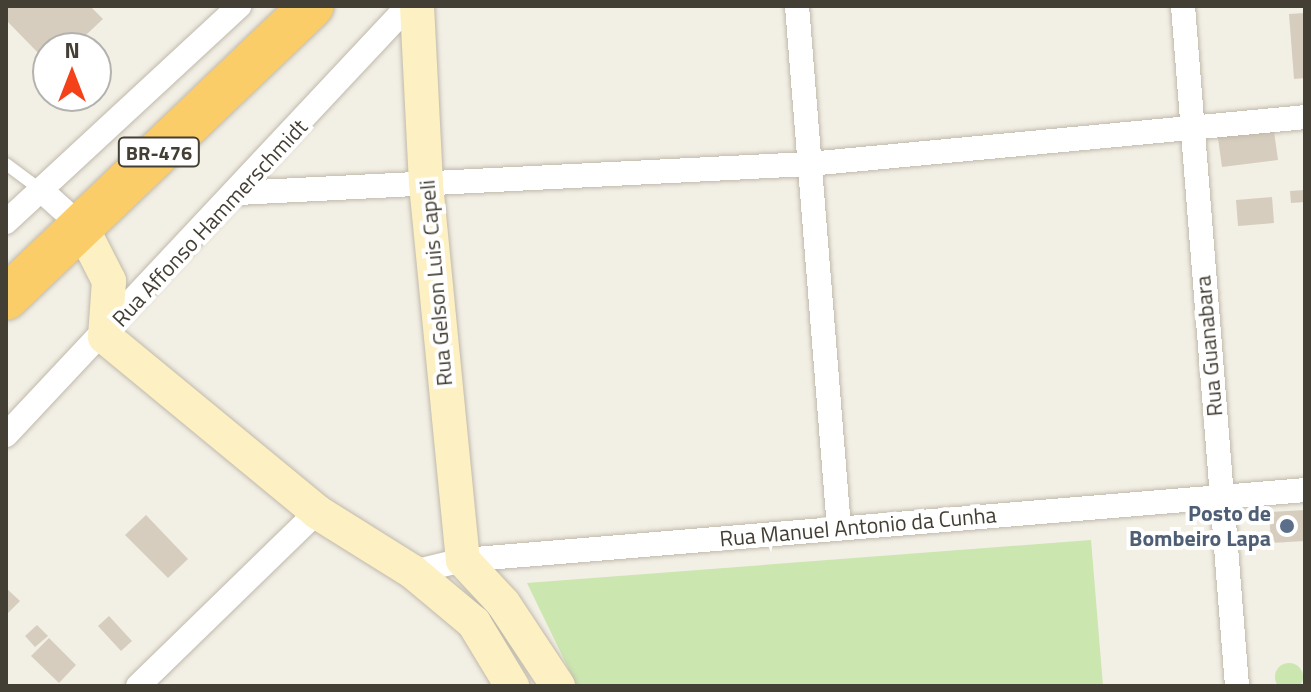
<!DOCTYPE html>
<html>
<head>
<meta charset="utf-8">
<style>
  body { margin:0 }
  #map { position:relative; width:1311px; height:692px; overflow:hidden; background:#f2efe5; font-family:"Titillium Web",sans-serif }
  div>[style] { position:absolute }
  .green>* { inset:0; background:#cbe6af }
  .round { border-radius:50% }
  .building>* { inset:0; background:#d6cdbe }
  .roads { filter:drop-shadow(0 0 2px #c0b9ab) drop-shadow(0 0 2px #c0b9ab) }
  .lane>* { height:12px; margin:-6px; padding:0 6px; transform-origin:6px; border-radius:6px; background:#fff }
  .street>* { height:24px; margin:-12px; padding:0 12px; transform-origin:12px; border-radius:12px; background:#fff }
  .secondary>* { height:34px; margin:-17px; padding:0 17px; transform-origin:17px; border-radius:17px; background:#fdf1c4 }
  .highway>* { height:44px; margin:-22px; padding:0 22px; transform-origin:22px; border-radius:22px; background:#facd69 }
  .dots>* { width:22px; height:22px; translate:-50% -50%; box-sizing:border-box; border:4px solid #fff; border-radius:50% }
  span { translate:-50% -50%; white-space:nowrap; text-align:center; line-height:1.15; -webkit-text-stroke:8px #fff; paint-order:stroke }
  .shield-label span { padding:2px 6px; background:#fff; border:2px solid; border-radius:6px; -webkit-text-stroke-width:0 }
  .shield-label { font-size:20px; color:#443f35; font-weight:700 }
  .street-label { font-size:22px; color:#443f35 }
  .service-label { font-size:22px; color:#4e5e75; font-weight:700 }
  .right { translate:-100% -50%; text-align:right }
  .frame { position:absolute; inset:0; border:8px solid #443f35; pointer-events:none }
  .north { position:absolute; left:32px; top:32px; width:80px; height:80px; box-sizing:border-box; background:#fff; border:2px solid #b4b2ae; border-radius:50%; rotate:0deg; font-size:22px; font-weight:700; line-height:32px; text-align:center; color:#443f35 }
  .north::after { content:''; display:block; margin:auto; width:28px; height:36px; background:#f4411a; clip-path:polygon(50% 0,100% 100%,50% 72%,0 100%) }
</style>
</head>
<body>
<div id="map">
  <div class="green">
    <i style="clip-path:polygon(1091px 540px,1103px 686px,577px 686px,527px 583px)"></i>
    <i class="round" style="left:1275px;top:663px;width:28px;height:28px"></i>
  </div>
  <div class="building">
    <i style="clip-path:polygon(6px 6px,90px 6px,103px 19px,72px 48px,48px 48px,48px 63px,6px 20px)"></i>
    <i style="clip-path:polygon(1305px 13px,1305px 78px,1294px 79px,1289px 14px)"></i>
    <i style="clip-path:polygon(1273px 124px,1278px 160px,1222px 167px,1217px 131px)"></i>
    <i style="clip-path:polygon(1305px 190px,1305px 202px,1291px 203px,1290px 191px)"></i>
    <i style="clip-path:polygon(1272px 197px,1274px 223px,1238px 226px,1236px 200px)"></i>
    <i style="clip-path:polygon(1305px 510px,1305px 541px,1271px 543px,1269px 512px)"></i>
    <i style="clip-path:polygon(146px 515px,188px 559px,168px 578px,125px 535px)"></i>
    <i style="clip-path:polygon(6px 588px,20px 601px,6px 615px)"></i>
    <i style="clip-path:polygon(109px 616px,132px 641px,121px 651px,98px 626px)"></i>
    <i style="clip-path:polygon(37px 625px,48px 636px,35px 647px,25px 636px)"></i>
    <i style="clip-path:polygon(49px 638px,76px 665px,59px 683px,31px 656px)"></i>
  </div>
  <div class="roads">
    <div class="lane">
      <i style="left:6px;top:164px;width:44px;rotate:36.6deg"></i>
    </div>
    <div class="street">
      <i style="left:797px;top:6px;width:524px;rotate:85.4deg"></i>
      <i style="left:1183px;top:6px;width:682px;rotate:85.46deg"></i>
      <i style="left:41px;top:190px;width:54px;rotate:42deg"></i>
      <i style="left:238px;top:193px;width:572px;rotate:-2.91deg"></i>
      <i style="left:809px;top:164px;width:498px;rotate:-5.4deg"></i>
      <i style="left:6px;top:222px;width:318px;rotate:-42.8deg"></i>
      <i style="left:6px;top:435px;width:588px;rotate:-46.86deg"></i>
      <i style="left:413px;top:572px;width:51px;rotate:-13.5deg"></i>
      <i style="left:463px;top:560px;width:845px;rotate:-4.75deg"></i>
      <i style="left:138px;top:686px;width:250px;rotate:-44.2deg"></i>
    </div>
    <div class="secondary">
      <i style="left:417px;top:6px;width:178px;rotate:87.1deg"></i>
      <i style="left:426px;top:184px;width:378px;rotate:84.4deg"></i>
      <i style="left:463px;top:560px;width:59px;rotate:47.1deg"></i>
      <i style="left:503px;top:603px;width:100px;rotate:56.5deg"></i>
      <i style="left:81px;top:226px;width:62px;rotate:63deg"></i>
      <i style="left:109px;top:281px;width:56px;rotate:94.1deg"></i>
      <i style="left:105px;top:337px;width:275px;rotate:39.5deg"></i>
      <i style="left:317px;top:512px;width:113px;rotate:32deg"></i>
      <i style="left:413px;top:572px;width:80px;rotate:39.9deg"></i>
      <i style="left:474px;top:623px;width:74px;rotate:58.9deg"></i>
    </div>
    <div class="highway">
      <i style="left:6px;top:298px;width:423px;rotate:-43.7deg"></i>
    </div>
  </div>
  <div class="dots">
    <i style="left:1287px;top:526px;background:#5c6f8a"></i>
  </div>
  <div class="shield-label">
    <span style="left:159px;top:152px">BR-476</span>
  </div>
  <div class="street-label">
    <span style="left:210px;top:223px;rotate:-47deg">Rua Affonso Hammerschmidt</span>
    <span style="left:436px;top:283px;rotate:-95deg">Rua Gelson Luis Capeli</span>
    <span style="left:1209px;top:346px;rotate:-95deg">Rua Guanabara</span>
    <span style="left:858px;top:527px;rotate:-5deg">Rua Manuel Antonio da Cunha</span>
  </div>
  <div class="service-label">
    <span class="right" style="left:1271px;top:526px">Posto de<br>Bombeiro Lapa</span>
  </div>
  <div class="frame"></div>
  <div class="north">N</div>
</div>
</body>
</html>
